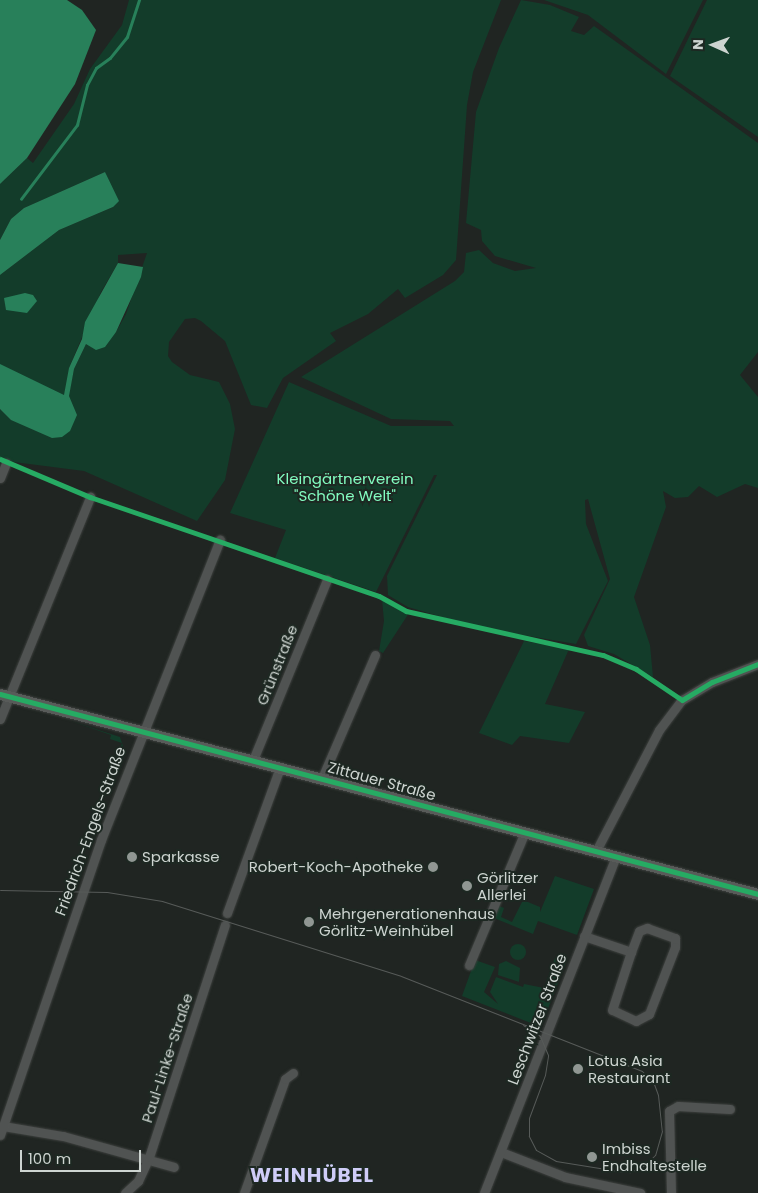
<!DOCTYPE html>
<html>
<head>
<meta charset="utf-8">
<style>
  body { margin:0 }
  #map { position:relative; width:758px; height:1193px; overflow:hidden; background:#202522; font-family:Poppins,sans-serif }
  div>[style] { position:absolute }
  .green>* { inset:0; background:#133c2a }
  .round { border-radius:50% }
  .water>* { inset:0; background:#28805a }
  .stream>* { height:2.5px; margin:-1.25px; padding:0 1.25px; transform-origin:1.25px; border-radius:1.25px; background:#28805a }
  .roads { filter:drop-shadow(0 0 1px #3d403e) drop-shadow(0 0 1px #3d403e) }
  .minor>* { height:9px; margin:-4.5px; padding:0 4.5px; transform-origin:4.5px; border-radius:4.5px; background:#505352 }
  .major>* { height:11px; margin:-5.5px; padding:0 5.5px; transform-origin:5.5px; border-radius:5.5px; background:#585b59 }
  .tram>* { height:1px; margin:-0.5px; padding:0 0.5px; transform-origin:0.5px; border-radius:0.5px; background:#575b59 }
  .cycleway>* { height:5px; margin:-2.5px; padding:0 2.5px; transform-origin:2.5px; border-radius:2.5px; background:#26ab63 }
  .dots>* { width:14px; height:14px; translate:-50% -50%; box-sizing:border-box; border:2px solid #1d2822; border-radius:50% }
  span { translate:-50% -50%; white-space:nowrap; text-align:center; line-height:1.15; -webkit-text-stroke:4px #1d2822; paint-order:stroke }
  .park-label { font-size:15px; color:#82fcc0 }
  .street-label { font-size:15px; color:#cdd4d0 }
  .poi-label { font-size:15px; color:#cdd4d0 }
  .left { translate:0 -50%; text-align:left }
  .right { translate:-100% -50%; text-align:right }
  .district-label { font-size:20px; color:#cfccf7; font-weight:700; letter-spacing:1px }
  .north { position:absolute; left:688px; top:20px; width:50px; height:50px; -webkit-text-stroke:4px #1d2822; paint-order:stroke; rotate:272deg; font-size:14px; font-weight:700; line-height:20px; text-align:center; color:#cdd4d0 }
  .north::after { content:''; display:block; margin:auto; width:18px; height:22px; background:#cdd4d0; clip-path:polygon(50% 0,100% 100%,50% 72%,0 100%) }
  .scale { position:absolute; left:20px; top:1150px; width:121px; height:22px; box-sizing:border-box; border:2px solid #cdd4d0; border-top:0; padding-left:6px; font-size:15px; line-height:18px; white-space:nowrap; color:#cdd4d0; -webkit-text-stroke:4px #1d2822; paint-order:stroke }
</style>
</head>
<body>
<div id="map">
  <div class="green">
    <i style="clip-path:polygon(evenodd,129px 0,501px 0,473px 72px,467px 105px,456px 260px,443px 275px,405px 298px,398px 289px,368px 314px,330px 333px,336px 341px,283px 378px,267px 408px,251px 405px,225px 341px,201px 321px,195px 318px,185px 319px,169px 342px,168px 356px,172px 362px,190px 375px,219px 382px,230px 404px,235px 429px,225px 480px,197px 521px,84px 471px,6px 461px,0 457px,0 409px,11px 420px,64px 396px,0 372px,0 275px,59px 230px,113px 207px,105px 172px,24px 208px,11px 219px,0 240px,0 184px,27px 158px,33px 163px,74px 104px,90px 69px,122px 25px,129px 0,147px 253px,126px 314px,116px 332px,86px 344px,74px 369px,70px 388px,69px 368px,101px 292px,118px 263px,118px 255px,147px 253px)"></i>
    <i style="clip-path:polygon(521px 0,550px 5px,579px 17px,571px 31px,584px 35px,594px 26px,758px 143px,758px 352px,740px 375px,758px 397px,758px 488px,745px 484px,717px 497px,699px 486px,688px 497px,675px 498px,663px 491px,666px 507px,634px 597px,650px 645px,653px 677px,614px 654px,588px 646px,584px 635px,610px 579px,588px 499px,585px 500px,586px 524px,608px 581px,576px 644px,476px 627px,408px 607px,388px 595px,387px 576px,437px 475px,434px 475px,376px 592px,275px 558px,286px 530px,230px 513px,289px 382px,391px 426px,454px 426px,450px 421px,391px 419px,301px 377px,455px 281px,464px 272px,466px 253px,479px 250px,493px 263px,515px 271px,536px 268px,495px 256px,482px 241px,481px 230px,466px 223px,476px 112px,499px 48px)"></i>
    <i style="clip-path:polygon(544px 0,703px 0,666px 74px,588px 15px)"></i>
    <i style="clip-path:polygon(707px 0,758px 0,758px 137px,670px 76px)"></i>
    <i style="clip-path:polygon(382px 599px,409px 613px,383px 653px,379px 651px,384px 621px)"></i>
    <i style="clip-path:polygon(524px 641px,569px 649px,545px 704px,585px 712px,569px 743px,520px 736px,512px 745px,479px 733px)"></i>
    <i style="clip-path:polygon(71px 721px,120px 737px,125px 752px,117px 772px,114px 772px,122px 743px,110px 739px,111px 735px)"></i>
    <i style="clip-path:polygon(555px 876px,594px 889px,577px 935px,538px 921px,533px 934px,494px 918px,499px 906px,504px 908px,501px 917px,512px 922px,523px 900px,540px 907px,540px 912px)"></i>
    <i class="round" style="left:510px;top:944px;width:16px;height:16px"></i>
    <i style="clip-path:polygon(562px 957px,567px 959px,541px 1027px,462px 996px,475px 960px,495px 967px,484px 992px,498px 1004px,490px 992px,496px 977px,523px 987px,524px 984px,544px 988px,555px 958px)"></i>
    <i style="clip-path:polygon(506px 961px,520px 968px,519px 982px,498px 975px,499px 964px)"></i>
  </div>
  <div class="water">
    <i style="clip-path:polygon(0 0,67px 0,82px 10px,96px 30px,75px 84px,27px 158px,0 184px)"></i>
    <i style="clip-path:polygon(105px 172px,119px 201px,113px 207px,59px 230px,0 275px,0 240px,11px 219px,24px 208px)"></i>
    <i style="clip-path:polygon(118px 263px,143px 267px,141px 277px,116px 332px,105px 347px,96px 350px,86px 344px,74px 369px,69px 396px,77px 415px,70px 431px,62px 437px,52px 438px,11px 420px,0 409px,0 364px,64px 395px,69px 368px,82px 339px,85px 322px)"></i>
    <i style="clip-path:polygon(25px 293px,33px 295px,37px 301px,27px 313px,6px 310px,4px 298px)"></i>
  </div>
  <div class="stream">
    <i style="left:21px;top:199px;width:93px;rotate:-52.9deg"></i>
    <i style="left:77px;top:125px;width:41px;rotate:-76deg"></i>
    <i style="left:87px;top:85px;width:19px;rotate:-62deg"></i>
    <i style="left:96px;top:68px;width:17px;rotate:-36deg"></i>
    <i style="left:110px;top:58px;width:27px;rotate:-51deg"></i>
    <i style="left:127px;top:37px;width:39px;rotate:-72deg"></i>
  </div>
  <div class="roads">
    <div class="minor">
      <i style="left:0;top:478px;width:16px;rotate:-68deg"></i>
      <i style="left:0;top:719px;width:240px;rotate:-67.9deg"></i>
      <i style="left:253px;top:760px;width:195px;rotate:-67.7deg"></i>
      <i style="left:322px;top:778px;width:134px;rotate:-66.7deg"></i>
      <i style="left:596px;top:851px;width:136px;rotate:-62.5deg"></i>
      <i style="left:659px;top:730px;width:38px;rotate:-53deg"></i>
      <i style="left:682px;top:700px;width:35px;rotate:-31deg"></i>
      <i style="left:712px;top:682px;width:49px;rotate:-21.4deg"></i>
      <i style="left:227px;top:913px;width:155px;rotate:-70deg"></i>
      <i style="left:584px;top:936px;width:50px;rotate:18.8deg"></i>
      <i style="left:631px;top:952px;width:22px;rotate:-69deg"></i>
      <i style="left:639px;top:931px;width:9px;rotate:-21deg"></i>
      <i style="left:647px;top:928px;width:30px;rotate:20deg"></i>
      <i style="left:675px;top:938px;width:9px;rotate:90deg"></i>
      <i style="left:675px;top:947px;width:72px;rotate:111.2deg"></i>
      <i style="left:649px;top:1014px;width:15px;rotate:152deg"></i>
      <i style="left:636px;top:1021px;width:26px;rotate:-155deg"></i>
      <i style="left:612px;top:1010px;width:61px;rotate:-71.9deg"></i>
      <i style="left:469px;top:965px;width:144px;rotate:-67.2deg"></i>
      <i style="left:3px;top:1126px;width:61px;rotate:9.5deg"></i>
      <i style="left:63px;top:1136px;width:115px;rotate:15.6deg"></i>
      <i style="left:0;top:1135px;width:312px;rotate:-71.1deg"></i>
      <i style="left:101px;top:840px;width:323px;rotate:-68.4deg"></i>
      <i style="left:501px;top:1152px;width:69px;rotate:21.3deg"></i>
      <i style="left:565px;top:1177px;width:77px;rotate:12deg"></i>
      <i style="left:125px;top:1193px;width:18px;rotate:-43deg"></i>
      <i style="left:138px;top:1181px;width:26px;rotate:-65deg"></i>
      <i style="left:149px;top:1157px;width:244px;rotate:-71.9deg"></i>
      <i style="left:244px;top:1193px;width:121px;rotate:-70.2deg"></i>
      <i style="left:285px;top:1079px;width:10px;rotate:-37deg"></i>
      <i style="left:484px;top:1193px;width:362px;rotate:-68.6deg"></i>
      <i style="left:671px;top:1193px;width:82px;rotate:-91.4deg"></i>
      <i style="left:669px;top:1111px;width:10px;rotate:-29deg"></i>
      <i style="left:678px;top:1106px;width:52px;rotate:3.3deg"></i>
    </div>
    <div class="major">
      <i style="left:0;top:694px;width:784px;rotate:14.78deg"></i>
    </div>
  </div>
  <div class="tram">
    <i style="left:0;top:890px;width:107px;rotate:1.1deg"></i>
    <i style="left:107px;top:892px;width:56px;rotate:9.3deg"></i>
    <i style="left:162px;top:901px;width:250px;rotate:17.4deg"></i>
    <i style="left:401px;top:976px;width:259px;rotate:21.5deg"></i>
    <i style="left:642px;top:1071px;width:18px;rotate:47deg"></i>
    <i style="left:654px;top:1084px;width:12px;rotate:70deg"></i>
    <i style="left:658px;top:1095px;width:36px;rotate:84deg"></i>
    <i style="left:662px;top:1131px;width:25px;rotate:106deg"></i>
    <i style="left:655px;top:1155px;width:14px;rotate:135deg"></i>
    <i style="left:645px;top:1165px;width:17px;rotate:155deg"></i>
    <i style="left:630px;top:1172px;width:12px;rotate:-175deg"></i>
    <i style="left:618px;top:1171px;width:63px;rotate:-170.8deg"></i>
    <i style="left:556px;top:1161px;width:23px;rotate:-151deg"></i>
    <i style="left:536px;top:1150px;width:16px;rotate:-117deg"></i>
    <i style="left:529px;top:1136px;width:18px;rotate:-90deg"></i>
    <i style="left:529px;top:1118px;width:46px;rotate:-69.6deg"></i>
    <i style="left:545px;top:1075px;width:20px;rotate:-81deg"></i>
    <i style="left:548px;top:1055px;width:21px;rotate:-113deg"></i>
    <i style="left:540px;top:1036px;width:20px;rotate:-147deg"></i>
  </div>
  <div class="cycleway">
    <i style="left:0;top:459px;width:98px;rotate:22.9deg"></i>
    <i style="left:90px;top:497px;width:305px;rotate:18.9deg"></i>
    <i style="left:379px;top:596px;width:31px;rotate:29deg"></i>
    <i style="left:406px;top:611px;width:202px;rotate:12.6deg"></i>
    <i style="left:603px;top:655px;width:36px;rotate:23deg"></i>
    <i style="left:636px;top:669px;width:55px;rotate:34deg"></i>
    <i style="left:682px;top:700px;width:35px;rotate:-31deg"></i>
    <i style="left:712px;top:682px;width:49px;rotate:-21.4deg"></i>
    <i style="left:0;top:694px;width:784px;rotate:14.78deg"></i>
  </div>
  <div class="dots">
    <i style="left:132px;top:857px;background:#909793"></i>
    <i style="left:433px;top:867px;background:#909793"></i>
    <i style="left:467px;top:886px;background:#909793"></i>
    <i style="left:309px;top:922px;background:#909793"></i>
    <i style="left:578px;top:1069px;background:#909793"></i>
    <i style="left:592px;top:1157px;background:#909793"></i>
  </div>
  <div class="park-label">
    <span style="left:345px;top:487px">Kleingärtnerverein<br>"Schöne Welt"</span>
  </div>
  <div class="street-label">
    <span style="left:277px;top:665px;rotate:-68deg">Grünstraße</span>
    <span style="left:382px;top:781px;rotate:15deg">Zittauer Straße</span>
    <span style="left:90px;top:831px;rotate:-70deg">Friedrich-Engels-Straße</span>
    <span style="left:537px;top:1019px;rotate:-69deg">Leschwitzer Straße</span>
    <span style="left:167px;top:1058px;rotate:-72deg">Paul-Linke-Straße</span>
  </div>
  <div class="poi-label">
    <span class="left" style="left:142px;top:857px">Sparkasse</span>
    <span class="right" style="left:423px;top:867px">Robert-Koch-Apotheke</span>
    <span class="left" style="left:477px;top:886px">Görlitzer<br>Allerlei</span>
    <span class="left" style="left:319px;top:922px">Mehrgenerationenhaus<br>Görlitz-Weinhübel</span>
    <span class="left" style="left:588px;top:1069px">Lotus Asia<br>Restaurant</span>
    <span class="left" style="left:602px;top:1157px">Imbiss<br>Endhaltestelle</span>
  </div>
  <div class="district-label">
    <span style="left:312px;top:1175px">WEINHÜBEL</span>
  </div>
  <div class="north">N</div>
  <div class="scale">100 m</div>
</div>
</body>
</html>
